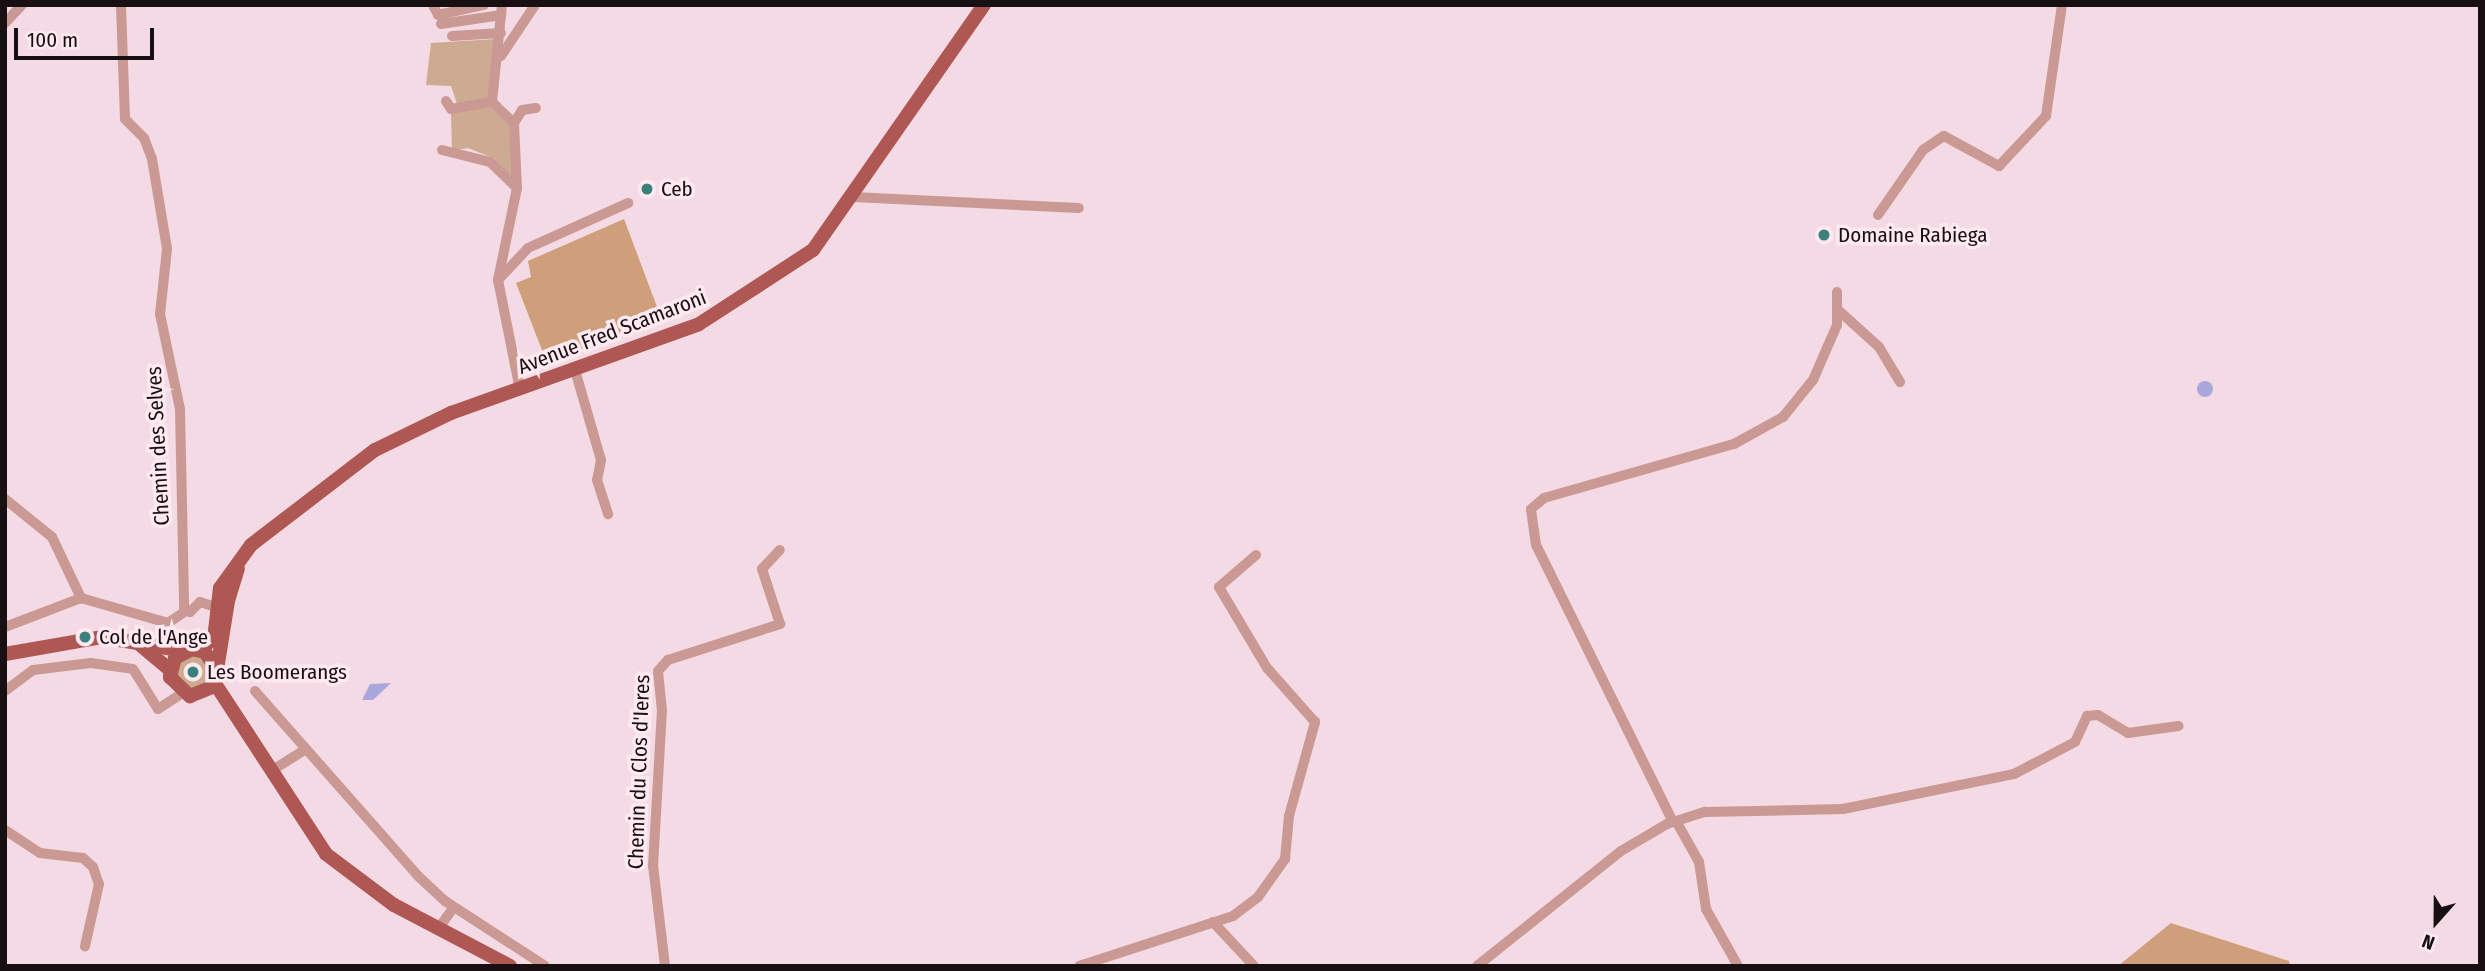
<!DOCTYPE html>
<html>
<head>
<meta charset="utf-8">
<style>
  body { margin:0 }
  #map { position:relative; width:2485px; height:971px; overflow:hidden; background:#f4dae4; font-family:"Fira Sans Condensed",sans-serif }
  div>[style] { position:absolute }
  .green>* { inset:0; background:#cdaa92 }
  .round { border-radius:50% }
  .forest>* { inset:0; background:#cf9e7b }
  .water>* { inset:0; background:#a9a7db }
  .minor>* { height:10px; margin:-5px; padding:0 5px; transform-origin:5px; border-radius:5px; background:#ca9994 }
  .major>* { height:14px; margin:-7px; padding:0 7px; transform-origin:7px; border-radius:7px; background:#af5753 }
  .dots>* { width:19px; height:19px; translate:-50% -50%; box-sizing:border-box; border:4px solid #fee9f1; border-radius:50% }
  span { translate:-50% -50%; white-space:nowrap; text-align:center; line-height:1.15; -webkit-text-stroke:7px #fee9f1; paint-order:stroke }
  .poi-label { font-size:21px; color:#170f12 }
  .left { translate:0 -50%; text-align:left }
  .street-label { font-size:21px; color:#170f12 }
  .frame { position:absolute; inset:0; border:7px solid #170f12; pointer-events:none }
  .north { position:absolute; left:2401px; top:887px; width:70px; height:70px; -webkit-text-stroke:5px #fee9f1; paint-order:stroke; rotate:201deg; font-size:19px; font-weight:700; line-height:28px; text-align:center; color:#170f12 }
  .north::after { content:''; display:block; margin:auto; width:24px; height:32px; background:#170f12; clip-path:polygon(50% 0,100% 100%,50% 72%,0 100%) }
  .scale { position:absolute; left:14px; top:28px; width:140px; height:32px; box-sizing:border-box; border:4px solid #170f12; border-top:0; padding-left:9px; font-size:21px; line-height:24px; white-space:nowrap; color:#170f12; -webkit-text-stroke:5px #fee9f1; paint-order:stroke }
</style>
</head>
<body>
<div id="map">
  <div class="green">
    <i style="clip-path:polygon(496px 39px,489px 98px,457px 104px,451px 86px,426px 85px,431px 43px)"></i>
    <i style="clip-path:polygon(490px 107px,510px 125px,513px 181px,493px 158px,468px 148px,452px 151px,451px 113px)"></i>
    <i class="round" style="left:177px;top:656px;width:32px;height:32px"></i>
  </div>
  <div class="forest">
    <i style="clip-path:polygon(624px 219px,662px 320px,547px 363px,516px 283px,531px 277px,528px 261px)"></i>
    <i style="clip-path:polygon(2171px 923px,2289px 961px,2290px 966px,2118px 966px)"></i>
  </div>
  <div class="water">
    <i class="round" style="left:2197px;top:381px;width:16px;height:16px"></i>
    <i style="clip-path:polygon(391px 683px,373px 700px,362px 700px,370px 684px)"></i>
  </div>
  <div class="minor">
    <i style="left:121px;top:5px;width:114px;rotate:88deg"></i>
    <i style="left:125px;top:119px;width:27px;rotate:45deg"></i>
    <i style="left:144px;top:138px;width:22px;rotate:69deg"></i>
    <i style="left:152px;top:159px;width:91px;rotate:80.5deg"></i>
    <i style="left:167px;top:249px;width:65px;rotate:96.1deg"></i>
    <i style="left:160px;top:314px;width:97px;rotate:78.1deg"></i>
    <i style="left:180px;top:409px;width:198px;rotate:88.8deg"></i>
    <i style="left:184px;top:607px;width:8px;rotate:40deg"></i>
    <i style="left:190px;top:612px;width:14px;rotate:-45deg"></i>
    <i style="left:200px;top:602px;width:22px;rotate:18deg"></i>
    <i style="left:433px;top:5px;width:11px;rotate:63deg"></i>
    <i style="left:438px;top:15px;width:47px;rotate:-12.3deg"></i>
    <i style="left:502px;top:5px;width:98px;rotate:95.9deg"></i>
    <i style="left:492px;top:102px;width:30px;rotate:44deg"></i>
    <i style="left:514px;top:123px;width:65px;rotate:87.4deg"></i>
    <i style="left:517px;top:188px;width:94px;rotate:101.7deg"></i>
    <i style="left:498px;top:280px;width:112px;rotate:78.7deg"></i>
    <i style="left:5px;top:23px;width:25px;rotate:-47deg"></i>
    <i style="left:441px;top:24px;width:61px;rotate:-8.5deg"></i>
    <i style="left:452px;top:36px;width:49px;rotate:-3.5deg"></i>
    <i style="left:501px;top:56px;width:61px;rotate:-56.3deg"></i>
    <i style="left:446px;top:101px;width:9px;rotate:58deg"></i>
    <i style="left:451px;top:109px;width:42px;rotate:-9.7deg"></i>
    <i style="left:514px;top:123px;width:15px;rotate:-58deg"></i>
    <i style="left:522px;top:110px;width:14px;rotate:-8deg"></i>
    <i style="left:442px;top:150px;width:49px;rotate:14deg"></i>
    <i style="left:490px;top:162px;width:37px;rotate:44deg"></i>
    <i style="left:853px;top:197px;width:226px;rotate:2.8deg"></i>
    <i style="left:1878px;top:215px;width:79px;rotate:-55.3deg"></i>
    <i style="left:1923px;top:150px;width:25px;rotate:-34deg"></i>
    <i style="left:1944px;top:136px;width:63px;rotate:28.6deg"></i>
    <i style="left:1999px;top:166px;width:69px;rotate:-46.8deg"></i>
    <i style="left:2046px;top:116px;width:112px;rotate:-81.8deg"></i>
    <i style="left:498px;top:280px;width:44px;rotate:-46.8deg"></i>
    <i style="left:528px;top:248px;width:110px;rotate:-24.2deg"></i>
    <i style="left:1837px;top:309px;width:57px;rotate:42.1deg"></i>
    <i style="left:1879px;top:347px;width:41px;rotate:59deg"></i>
    <i style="left:575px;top:370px;width:94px;rotate:73.9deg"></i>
    <i style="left:601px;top:460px;width:20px;rotate:101deg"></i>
    <i style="left:597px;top:480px;width:36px;rotate:72deg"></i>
    <i style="left:5px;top:499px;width:60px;rotate:39deg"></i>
    <i style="left:52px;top:537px;width:68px;rotate:64.6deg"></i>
    <i style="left:81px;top:598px;width:91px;rotate:16deg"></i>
    <i style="left:168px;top:623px;width:22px;rotate:-34deg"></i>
    <i style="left:5px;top:627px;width:81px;rotate:-20.9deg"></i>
    <i style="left:5px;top:691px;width:35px;rotate:-37deg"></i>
    <i style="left:33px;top:670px;width:58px;rotate:-6.9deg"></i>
    <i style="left:91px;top:663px;width:42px;rotate:8.1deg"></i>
    <i style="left:133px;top:669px;width:47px;rotate:58deg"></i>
    <i style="left:158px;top:709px;width:30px;rotate:-33deg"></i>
    <i style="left:255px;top:691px;width:245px;rotate:48.6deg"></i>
    <i style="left:417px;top:875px;width:38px;rotate:43deg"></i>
    <i style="left:445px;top:901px;width:119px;rotate:33deg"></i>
    <i style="left:271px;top:771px;width:38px;rotate:-32deg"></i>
    <i style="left:1676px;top:821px;width:47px;rotate:60.7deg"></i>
    <i style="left:1699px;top:862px;width:48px;rotate:81.5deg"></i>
    <i style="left:1706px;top:909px;width:65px;rotate:60.7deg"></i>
    <i style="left:1673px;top:822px;width:309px;rotate:-116.3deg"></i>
    <i style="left:1536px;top:545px;width:36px;rotate:-98deg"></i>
    <i style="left:1531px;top:509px;width:17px;rotate:-40deg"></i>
    <i style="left:1544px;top:498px;width:198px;rotate:-15.9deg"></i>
    <i style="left:1734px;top:444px;width:56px;rotate:-28.9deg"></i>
    <i style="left:1783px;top:417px;width:48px;rotate:-51deg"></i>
    <i style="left:1813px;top:380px;width:60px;rotate:-66.4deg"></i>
    <i style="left:1837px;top:325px;width:33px;rotate:-90deg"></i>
    <i style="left:5px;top:830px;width:42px;rotate:33.3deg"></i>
    <i style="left:40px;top:853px;width:43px;rotate:6.6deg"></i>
    <i style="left:83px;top:858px;width:13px;rotate:42deg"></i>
    <i style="left:93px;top:867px;width:18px;rotate:71deg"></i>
    <i style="left:99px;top:884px;width:64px;rotate:102.7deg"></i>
    <i style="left:1213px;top:922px;width:60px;rotate:47deg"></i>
    <i style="left:438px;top:929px;width:27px;rotate:-54deg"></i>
    <i style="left:665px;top:966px;width:101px;rotate:-96.8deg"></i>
    <i style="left:653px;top:866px;width:155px;rotate:-86.7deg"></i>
    <i style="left:662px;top:711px;width:40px;rotate:-95.7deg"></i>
    <i style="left:658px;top:671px;width:15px;rotate:-48deg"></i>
    <i style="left:668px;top:660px;width:118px;rotate:-17.8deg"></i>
    <i style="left:780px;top:624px;width:58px;rotate:-108.1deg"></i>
    <i style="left:762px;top:569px;width:26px;rotate:-47deg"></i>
    <i style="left:1079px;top:966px;width:162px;rotate:-18deg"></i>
    <i style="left:1233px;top:916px;width:31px;rotate:-37deg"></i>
    <i style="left:1258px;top:897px;width:47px;rotate:-54.6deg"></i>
    <i style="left:1285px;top:859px;width:43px;rotate:-84.7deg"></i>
    <i style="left:1289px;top:816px;width:98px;rotate:-74.5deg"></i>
    <i style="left:1315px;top:722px;width:72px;rotate:-131.6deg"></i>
    <i style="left:1267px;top:668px;width:94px;rotate:-120.7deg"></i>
    <i style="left:1219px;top:587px;width:49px;rotate:-40.9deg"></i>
    <i style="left:1477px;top:966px;width:184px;rotate:-38.6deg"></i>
    <i style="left:1621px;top:851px;width:53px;rotate:-30.4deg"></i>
    <i style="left:1667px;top:824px;width:40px;rotate:-18deg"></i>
    <i style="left:1705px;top:812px;width:138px;rotate:-1.2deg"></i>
    <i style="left:1843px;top:809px;width:175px;rotate:-11.6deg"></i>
    <i style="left:2014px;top:774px;width:69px;rotate:-27.7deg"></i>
    <i style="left:2075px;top:742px;width:29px;rotate:-65deg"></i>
    <i style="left:2087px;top:716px;width:11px;rotate:-5deg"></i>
    <i style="left:2098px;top:715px;width:35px;rotate:31deg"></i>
    <i style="left:2128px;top:733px;width:51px;rotate:-7.8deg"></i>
  </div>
  <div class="major">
    <i style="left:139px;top:644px;width:40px;rotate:40deg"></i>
    <i style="left:198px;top:650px;width:19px;rotate:-35deg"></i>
    <i style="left:214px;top:639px;width:51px;rotate:-83.3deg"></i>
    <i style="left:220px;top:588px;width:53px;rotate:-54.2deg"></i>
    <i style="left:251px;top:545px;width:156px;rotate:-37.5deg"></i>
    <i style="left:375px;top:450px;width:85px;rotate:-26deg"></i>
    <i style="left:451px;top:413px;width:263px;rotate:-19.7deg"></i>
    <i style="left:699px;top:324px;width:136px;rotate:-33deg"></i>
    <i style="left:813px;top:250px;width:299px;rotate:-55.1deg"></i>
    <i style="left:5px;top:654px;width:98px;rotate:-9.9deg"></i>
    <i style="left:102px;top:637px;width:84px;rotate:9.6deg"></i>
    <i style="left:216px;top:669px;width:20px;rotate:-123deg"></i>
    <i style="left:205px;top:652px;width:13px;rotate:-167deg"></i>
    <i style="left:192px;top:649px;width:19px;rotate:152deg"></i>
    <i style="left:175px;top:658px;width:20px;rotate:105deg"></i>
    <i style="left:170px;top:677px;width:28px;rotate:44deg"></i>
    <i style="left:190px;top:696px;width:24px;rotate:-22deg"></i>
    <i style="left:212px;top:687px;width:12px;rotate:-70deg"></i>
    <i style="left:216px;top:676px;width:76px;rotate:-80.9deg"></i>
    <i style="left:228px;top:601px;width:34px;rotate:-73deg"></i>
    <i style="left:214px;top:682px;width:205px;rotate:56.9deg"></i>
    <i style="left:326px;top:854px;width:85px;rotate:36.9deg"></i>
    <i style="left:394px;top:905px;width:131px;rotate:27.7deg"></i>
  </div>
  <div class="dots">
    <i style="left:647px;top:189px;background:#3a817b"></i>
    <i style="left:1824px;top:235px;background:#3a817b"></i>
    <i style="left:85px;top:637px;background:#3a817b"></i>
    <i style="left:193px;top:672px;background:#3a817b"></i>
  </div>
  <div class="poi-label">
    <span class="left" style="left:661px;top:189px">Ceb</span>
    <span class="left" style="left:1838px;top:235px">Domaine Rabiega</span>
    <span class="left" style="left:99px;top:637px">Col de l'Ange</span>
    <span class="left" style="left:207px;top:672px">Les Boomerangs</span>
  </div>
  <div class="street-label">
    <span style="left:612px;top:332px;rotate:-21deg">Avenue Fred Scamaroni</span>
    <span style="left:158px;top:446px;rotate:-93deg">Chemin des Selves</span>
    <span style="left:639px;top:772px;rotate:-88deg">Chemin du Clos d'Ieres</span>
  </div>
  <div class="frame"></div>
  <div class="north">N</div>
  <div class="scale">100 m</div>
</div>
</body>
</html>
